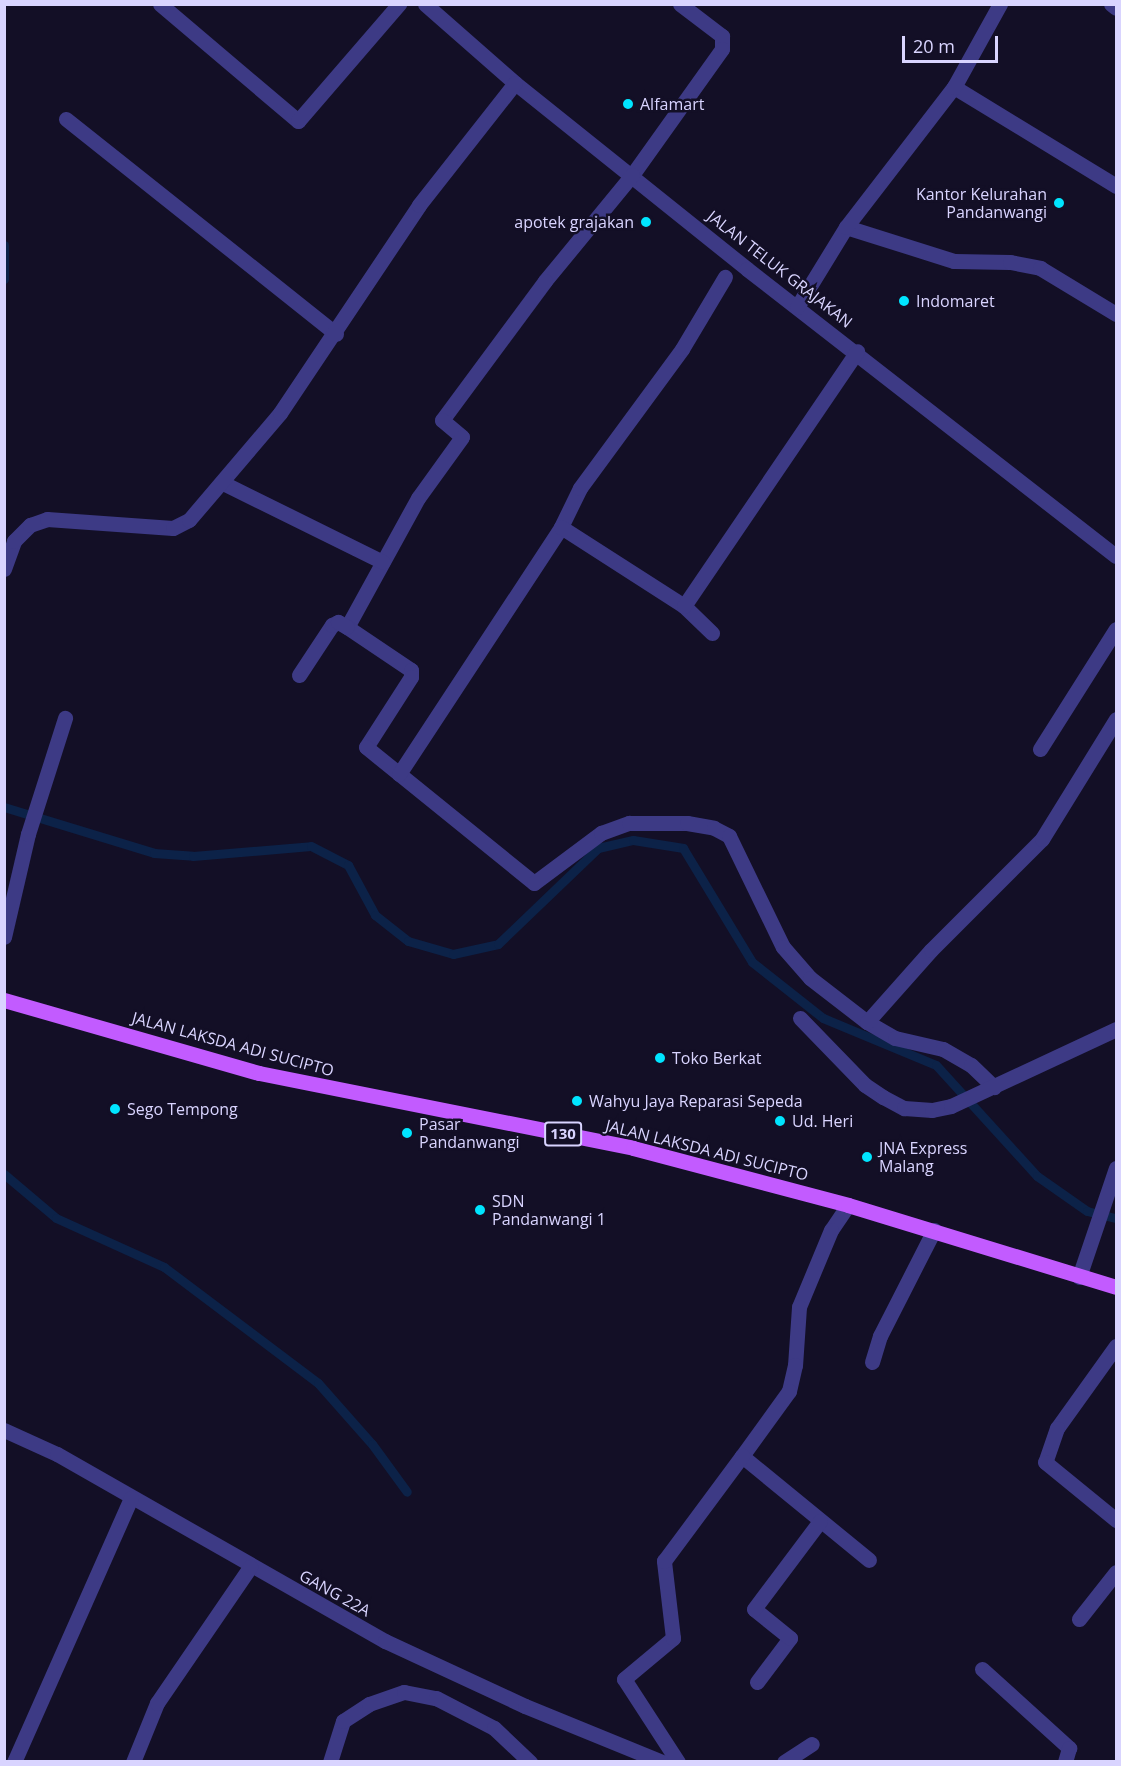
<!DOCTYPE html>
<html>
<head>
<meta charset="utf-8">
<style>
  body { margin:0 }
  #map { position:relative; width:1121px; height:1766px; overflow:hidden; background:#130f26; font-family:"Open Sans",sans-serif }
  div>[style] { position:absolute }
  .stream>* { height:9px; margin:-4.5px; padding:0 4.5px; transform-origin:4.5px; border-radius:4.5px; background:#0c2248 }
  .minor>* { height:15px; margin:-7.5px; padding:0 7.5px; transform-origin:7.5px; border-radius:7.5px; background:#3d3a85 }
  .major>* { height:15px; margin:-7.5px; padding:0 7.5px; transform-origin:7.5px; border-radius:7.5px; background:#c25bff }
  .dots>* { width:16px; height:16px; translate:-50% -50%; box-sizing:border-box; border:3px solid #130f26; border-radius:50% }
  span { translate:-50% -50%; white-space:nowrap; text-align:center; line-height:1.15; -webkit-text-stroke:5px #130f26; paint-order:stroke }
  .shield-label span { padding:2px 4px; background:#130f26; border:2px solid; border-radius:4px; -webkit-text-stroke-width:0 }
  .shield-label { font-size:15px; color:#d9d4ff; font-weight:700 }
  .poi-label { font-size:16px; color:#d9d4ff }
  .left { translate:0 -50%; text-align:left }
  .right { translate:-100% -50%; text-align:right }
  .street-label { font-size:16px; color:#d9d4ff }
  .frame { position:absolute; inset:0; border:6px solid #d9d4ff; pointer-events:none }
  .scale { position:absolute; left:902px; top:36px; width:96px; height:27px; box-sizing:border-box; border:3px solid #d9d4ff; border-top:0; padding-left:8px; font-size:18px; line-height:21px; white-space:nowrap; color:#d9d4ff; -webkit-text-stroke:4px #130f26; paint-order:stroke }
</style>
</head>
<body>
<div id="map">
  <div class="stream">
    <i style="left:4px;top:245px;width:34px;rotate:90deg"></i>
    <i style="left:4px;top:807px;width:157px;rotate:17deg"></i>
    <i style="left:154px;top:853px;width:39px;rotate:4deg"></i>
    <i style="left:193px;top:856px;width:118px;rotate:-4.8deg"></i>
    <i style="left:311px;top:846px;width:42px;rotate:27.2deg"></i>
    <i style="left:348px;top:865px;width:57px;rotate:61.6deg"></i>
    <i style="left:375px;top:915px;width:42px;rotate:38.2deg"></i>
    <i style="left:408px;top:941px;width:47px;rotate:16.1deg"></i>
    <i style="left:453px;top:954px;width:46px;rotate:-12.5deg"></i>
    <i style="left:498px;top:944px;width:139px;rotate:-43.8deg"></i>
    <i style="left:598px;top:848px;width:36px;rotate:-13deg"></i>
    <i style="left:633px;top:840px;width:51px;rotate:9.1deg"></i>
    <i style="left:683px;top:848px;width:133px;rotate:58.8deg"></i>
    <i style="left:752px;top:962px;width:90px;rotate:38.3deg"></i>
    <i style="left:823px;top:1018px;width:122px;rotate:22.6deg"></i>
    <i style="left:936px;top:1065px;width:150px;rotate:47.7deg"></i>
    <i style="left:1037px;top:1176px;width:61px;rotate:35deg"></i>
    <i style="left:1087px;top:1211px;width:30px;rotate:14deg"></i>
    <i style="left:4px;top:1174px;width:68px;rotate:40.2deg"></i>
    <i style="left:56px;top:1218px;width:119px;rotate:24.4deg"></i>
    <i style="left:164px;top:1267px;width:193px;rotate:37deg"></i>
    <i style="left:318px;top:1383px;width:81px;rotate:48.5deg"></i>
    <i style="left:372px;top:1444px;width:59px;rotate:53.9deg"></i>
  </div>
  <div class="minor">
    <i style="left:160px;top:4px;width:181px;rotate:40.3deg"></i>
    <i style="left:298px;top:121px;width:155px;rotate:-49.2deg"></i>
    <i style="left:425px;top:4px;width:120px;rotate:41.3deg"></i>
    <i style="left:515px;top:83px;width:297px;rotate:38.7deg"></i>
    <i style="left:747px;top:269px;width:467px;rotate:37.9deg"></i>
    <i style="left:680px;top:4px;width:53px;rotate:37.3deg"></i>
    <i style="left:722px;top:36px;width:13px;rotate:90deg"></i>
    <i style="left:722px;top:49px;width:155px;rotate:125.5deg"></i>
    <i style="left:632px;top:175px;width:137px;rotate:129.4deg"></i>
    <i style="left:545px;top:281px;width:173px;rotate:126.5deg"></i>
    <i style="left:442px;top:420px;width:26px;rotate:40deg"></i>
    <i style="left:462px;top:437px;width:75px;rotate:125.8deg"></i>
    <i style="left:418px;top:498px;width:147px;rotate:118.8deg"></i>
    <i style="left:347px;top:627px;width:77px;rotate:33.9deg"></i>
    <i style="left:411px;top:670px;width:7px;rotate:90deg"></i>
    <i style="left:411px;top:677px;width:83px;rotate:122.7deg"></i>
    <i style="left:366px;top:747px;width:216px;rotate:39deg"></i>
    <i style="left:534px;top:883px;width:84px;rotate:-36.7deg"></i>
    <i style="left:601px;top:833px;width:30px;rotate:-20deg"></i>
    <i style="left:629px;top:823px;width:58px"></i>
    <i style="left:687px;top:823px;width:27px;rotate:10deg"></i>
    <i style="left:714px;top:828px;width:17px;rotate:28deg"></i>
    <i style="left:729px;top:836px;width:123px;rotate:64.1deg"></i>
    <i style="left:783px;top:947px;width:41px;rotate:48.9deg"></i>
    <i style="left:810px;top:978px;width:72px;rotate:37.7deg"></i>
    <i style="left:867px;top:1022px;width:32px;rotate:30deg"></i>
    <i style="left:895px;top:1038px;width:49px;rotate:12.9deg"></i>
    <i style="left:943px;top:1049px;width:32px;rotate:30deg"></i>
    <i style="left:971px;top:1065px;width:32px;rotate:44deg"></i>
    <i style="left:1111px;top:4px;width:6px;rotate:39deg"></i>
    <i style="left:954px;top:87px;width:190px;rotate:31.4deg"></i>
    <i style="left:66px;top:119px;width:345px;rotate:38.5deg"></i>
    <i style="left:846px;top:227px;width:113px;rotate:17.5deg"></i>
    <i style="left:954px;top:261px;width:56px;rotate:1deg"></i>
    <i style="left:1010px;top:262px;width:31px;rotate:11deg"></i>
    <i style="left:1040px;top:268px;width:89px;rotate:31.2deg"></i>
    <i style="left:797px;top:307px;width:94px;rotate:-58.5deg"></i>
    <i style="left:846px;top:227px;width:177px;rotate:-52.4deg"></i>
    <i style="left:954px;top:87px;width:95px;rotate:-61deg"></i>
    <i style="left:223px;top:483px;width:178px;rotate:26.3deg"></i>
    <i style="left:561px;top:527px;width:43px;rotate:-64deg"></i>
    <i style="left:580px;top:488px;width:172px;rotate:-53.7deg"></i>
    <i style="left:682px;top:349px;width:84px;rotate:-59.2deg"></i>
    <i style="left:4px;top:569px;width:30px;rotate:-70deg"></i>
    <i style="left:14px;top:541px;width:23px;rotate:-45deg"></i>
    <i style="left:30px;top:525px;width:18px;rotate:-19deg"></i>
    <i style="left:47px;top:519px;width:126px;rotate:4.1deg"></i>
    <i style="left:173px;top:528px;width:18px;rotate:-27deg"></i>
    <i style="left:189px;top:520px;width:140px;rotate:-49.6deg"></i>
    <i style="left:280px;top:413px;width:250px;rotate:-56.2deg"></i>
    <i style="left:419px;top:205px;width:155px;rotate:-51.8deg"></i>
    <i style="left:684px;top:606px;width:39px;rotate:44deg"></i>
    <i style="left:299px;top:675px;width:60px;rotate:-56.6deg"></i>
    <i style="left:332px;top:625px;width:7px;rotate:-27deg"></i>
    <i style="left:338px;top:622px;width:10px;rotate:29deg"></i>
    <i style="left:1040px;top:749px;width:142px;rotate:-57.7deg"></i>
    <i style="left:399px;top:774px;width:295px;rotate:-56.7deg"></i>
    <i style="left:561px;top:527px;width:146px;rotate:32.7deg"></i>
    <i style="left:684px;top:606px;width:308px;rotate:-55.8deg"></i>
    <i style="left:4px;top:937px;width:106px;rotate:-76.9deg"></i>
    <i style="left:28px;top:834px;width:122px;rotate:-72.3deg"></i>
    <i style="left:800px;top:1018px;width:93px;rotate:45.9deg"></i>
    <i style="left:865px;top:1085px;width:22px;rotate:34deg"></i>
    <i style="left:883px;top:1097px;width:24px;rotate:28deg"></i>
    <i style="left:904px;top:1108px;width:28px;rotate:4deg"></i>
    <i style="left:932px;top:1110px;width:19px;rotate:-12deg"></i>
    <i style="left:951px;top:1106px;width:182px;rotate:-25deg"></i>
    <i style="left:867px;top:1022px;width:96px;rotate:-48.4deg"></i>
    <i style="left:931px;top:950px;width:157px;rotate:-45deg"></i>
    <i style="left:1042px;top:839px;width:141px;rotate:-58.3deg"></i>
    <i style="left:848px;top:1205px;width:30px;rotate:124deg"></i>
    <i style="left:831px;top:1230px;width:83px;rotate:112.6deg"></i>
    <i style="left:799px;top:1307px;width:58px;rotate:93.9deg"></i>
    <i style="left:795px;top:1365px;width:27px;rotate:103deg"></i>
    <i style="left:789px;top:1391px;width:80px;rotate:125.9deg"></i>
    <i style="left:742px;top:1456px;width:164px;rotate:39.3deg"></i>
    <i style="left:1079px;top:1277px;width:115px;rotate:-71.3deg"></i>
    <i style="left:1116px;top:1346px;width:101px;rotate:125.7deg"></i>
    <i style="left:1057px;top:1428px;width:36px;rotate:109deg"></i>
    <i style="left:1045px;top:1462px;width:92px;rotate:39.2deg"></i>
    <i style="left:872px;top:1362px;width:27px;rotate:-73deg"></i>
    <i style="left:880px;top:1336px;width:119px;rotate:-63deg"></i>
    <i style="left:4px;top:1430px;width:58px;rotate:24.4deg"></i>
    <i style="left:57px;top:1454px;width:378px;rotate:29.7deg"></i>
    <i style="left:385px;top:1641px;width:154px;rotate:24.9deg"></i>
    <i style="left:525px;top:1706px;width:148px;rotate:22.2deg"></i>
    <i style="left:1079px;top:1619px;width:60px;rotate:-51.8deg"></i>
    <i style="left:982px;top:1669px;width:118px;rotate:42.2deg"></i>
    <i style="left:1069px;top:1748px;width:15px;rotate:106deg"></i>
    <i style="left:757px;top:1682px;width:55px;rotate:-53.1deg"></i>
    <i style="left:790px;top:1638px;width:46px;rotate:-141.1deg"></i>
    <i style="left:754px;top:1609px;width:110px;rotate:-53.1deg"></i>
    <i style="left:14px;top:1762px;width:289px;rotate:-66.1deg"></i>
    <i style="left:133px;top:1762px;width:64px;rotate:-67.9deg"></i>
    <i style="left:157px;top:1703px;width:165px;rotate:-55.6deg"></i>
    <i style="left:330px;top:1762px;width:43px;rotate:-72.4deg"></i>
    <i style="left:343px;top:1721px;width:31px;rotate:-33deg"></i>
    <i style="left:369px;top:1704px;width:37px;rotate:-19deg"></i>
    <i style="left:404px;top:1692px;width:33px;rotate:11deg"></i>
    <i style="left:436px;top:1698px;width:65px;rotate:27.3deg"></i>
    <i style="left:494px;top:1728px;width:50px;rotate:43.4deg"></i>
    <i style="left:678px;top:1762px;width:99px;rotate:-123deg"></i>
    <i style="left:624px;top:1679px;width:64px;rotate:-39.9deg"></i>
    <i style="left:673px;top:1638px;width:78px;rotate:-96.7deg"></i>
    <i style="left:664px;top:1561px;width:131px;rotate:-53.4deg"></i>
    <i style="left:784px;top:1762px;width:33px;rotate:-33deg"></i>
  </div>
  <div class="major">
    <i style="left:4px;top:1000px;width:265px;rotate:16deg"></i>
    <i style="left:259px;top:1073px;width:381px;rotate:11.3deg"></i>
    <i style="left:633px;top:1148px;width:222px;rotate:14.8deg"></i>
    <i style="left:848px;top:1205px;width:280px;rotate:17deg"></i>
  </div>
  <div class="dots">
    <i style="left:628px;top:104px;background:#00e5ff"></i>
    <i style="left:1059px;top:203px;background:#00e5ff"></i>
    <i style="left:646px;top:222px;background:#00e5ff"></i>
    <i style="left:904px;top:301px;background:#00e5ff"></i>
    <i style="left:660px;top:1058px;background:#00e5ff"></i>
    <i style="left:577px;top:1101px;background:#00e5ff"></i>
    <i style="left:115px;top:1109px;background:#00e5ff"></i>
    <i style="left:780px;top:1121px;background:#00e5ff"></i>
    <i style="left:407px;top:1133px;background:#00e5ff"></i>
    <i style="left:867px;top:1157px;background:#00e5ff"></i>
    <i style="left:480px;top:1210px;background:#00e5ff"></i>
  </div>
  <div class="shield-label">
    <span style="left:563px;top:1134px">130</span>
  </div>
  <div class="poi-label">
    <span class="left" style="left:640px;top:104px">Alfamart</span>
    <span class="right" style="left:1047px;top:203px">Kantor Kelurahan<br>Pandanwangi</span>
    <span class="right" style="left:634px;top:222px">apotek grajakan</span>
    <span class="left" style="left:916px;top:301px">Indomaret</span>
    <span class="left" style="left:672px;top:1058px">Toko Berkat</span>
    <span class="left" style="left:589px;top:1101px">Wahyu Jaya Reparasi Sepeda</span>
    <span class="left" style="left:127px;top:1109px">Sego Tempong</span>
    <span class="left" style="left:792px;top:1121px">Ud. Heri</span>
    <span class="left" style="left:419px;top:1133px">Pasar<br>Pandanwangi</span>
    <span class="left" style="left:879px;top:1157px">JNA Express<br>Malang</span>
    <span class="left" style="left:492px;top:1210px">SDN<br>Pandanwangi 1</span>
  </div>
  <div class="street-label">
    <span style="left:780px;top:269px;rotate:38deg">JALAN TELUK GRAJAKAN</span>
    <span style="left:233px;top:1044px;rotate:15deg">JALAN LAKSDA ADI SUCIPTO</span>
    <span style="left:707px;top:1150px;rotate:14deg">JALAN LAKSDA ADI SUCIPTO</span>
    <span style="left:335px;top:1593px;rotate:29deg">GANG 22A</span>
  </div>
  <div class="frame"></div>
  <div class="scale">20 m</div>
</div>
</body>
</html>
